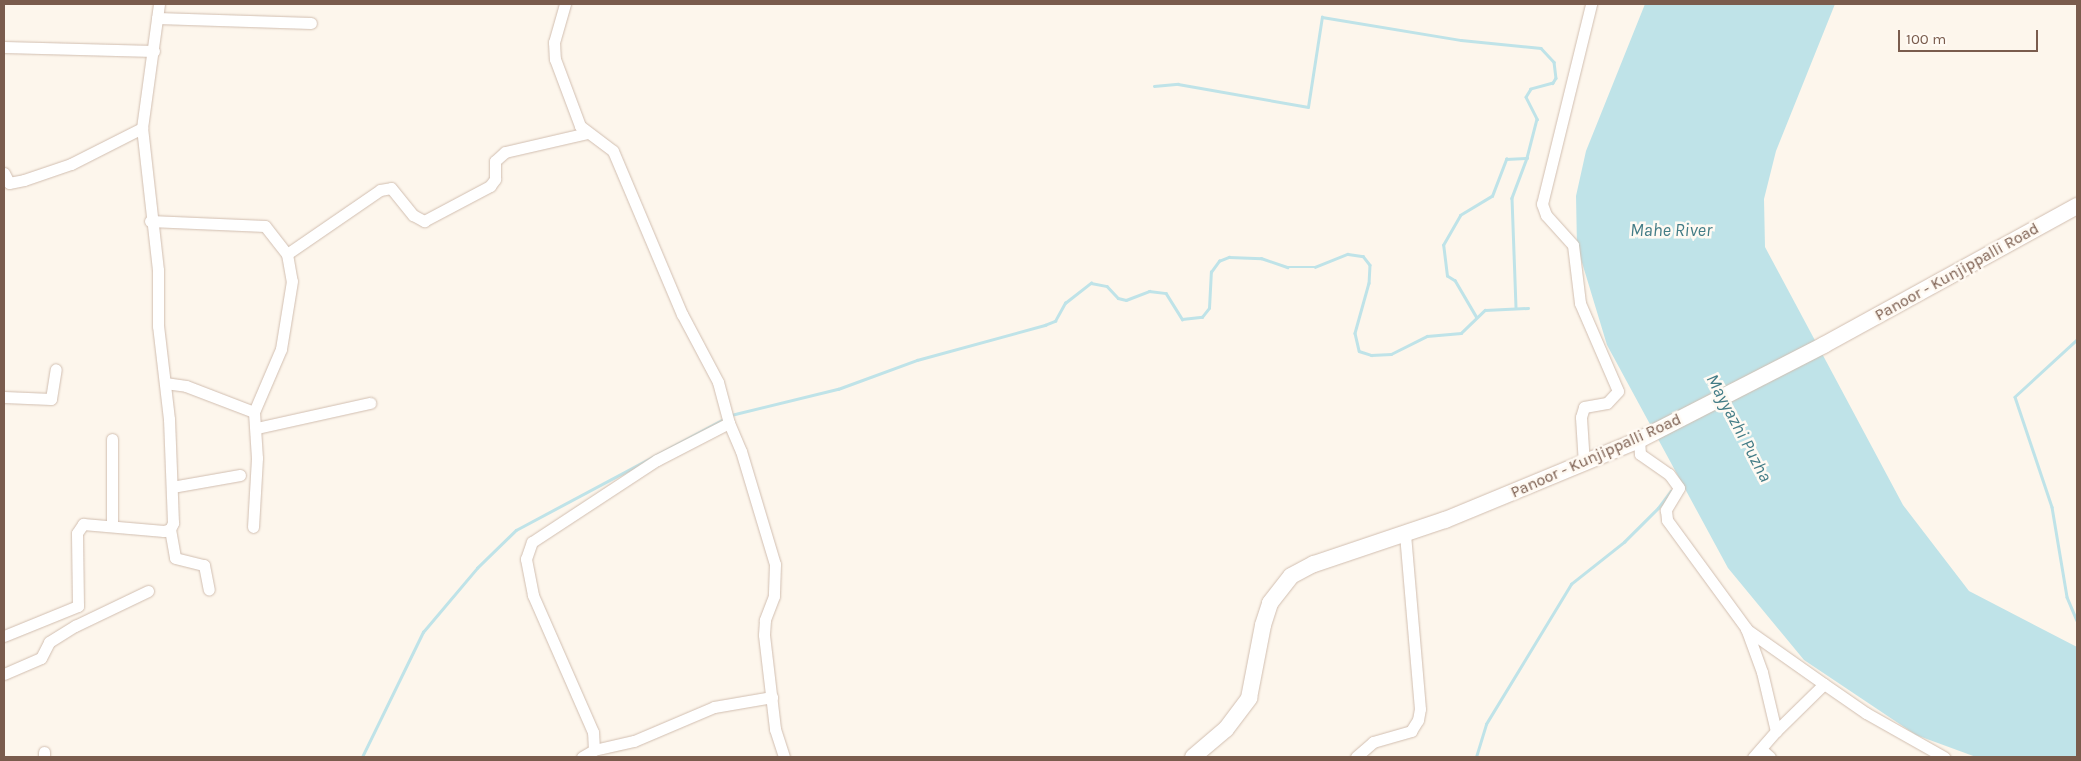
<!DOCTYPE html>
<html>
<head>
<meta charset="utf-8">
<style>
  body { margin:0 }
  #map { position:relative; width:2081px; height:761px; overflow:hidden; background:#fdf6ec; font-family:Karla,sans-serif }
  div>[style] { position:absolute }
  .water>* { inset:0; background:#bfe3e8 }
  .stream>* { height:2.5px; margin:-1.25px; padding:0 1.25px; transform-origin:1.25px; border-radius:1.25px; background:#bfe3e8 }
  .roads { filter:drop-shadow(0 0 1px #d1beb0) drop-shadow(0 0 1px #d1beb0) }
  .street>* { height:11px; margin:-5.5px; padding:0 5.5px; transform-origin:5.5px; border-radius:5.5px; background:#fff }
  .secondary>* { height:16px; margin:-8px; padding:0 8px; transform-origin:8px; border-radius:8px; background:#fff }
  span { translate:-50% -50%; white-space:nowrap; text-align:center; line-height:1.15; -webkit-text-stroke:5px #fffaf3; paint-order:stroke }
  .street-label { font-size:16px; color:#7a5c4d }
  .water-label { font-size:18px; color:#437c86; font-style:italic }
  .frame { position:absolute; inset:0; border:5px solid #7a5c4d; pointer-events:none }
  .scale { position:absolute; left:1898px; top:30px; width:140px; height:22px; box-sizing:border-box; border:2px solid #7a5c4d; border-top:0; padding-left:6px; font-size:15px; line-height:18px; white-space:nowrap; color:#7a5c4d; -webkit-text-stroke:4px #fffaf3; paint-order:stroke }
</style>
</head>
<body>
<div id="map">
  <div class="water">
    <i style="clip-path:polygon(1645px 4px,1835px 4px,1776px 151px,1764px 199px,1765px 247px,1903px 505px,1969px 591px,2077px 647px,2077px 757px,1976px 757px,1916px 735px,1804px 660px,1728px 568px,1607px 345px,1577px 246px,1576px 196px,1586px 151px)"></i>
  </div>
  <div class="stream">
    <i style="left:1154px;top:86px;width:24px;rotate:-5deg"></i>
    <i style="left:1178px;top:84px;width:132px;rotate:10deg"></i>
    <i style="left:1308px;top:107px;width:91px;rotate:-81.2deg"></i>
    <i style="left:1322px;top:17px;width:141px;rotate:9.4deg"></i>
    <i style="left:1461px;top:40px;width:80px;rotate:5.7deg"></i>
    <i style="left:1541px;top:48px;width:19px;rotate:47deg"></i>
    <i style="left:1554px;top:62px;width:16px;rotate:83deg"></i>
    <i style="left:1556px;top:78px;width:6px;rotate:121deg"></i>
    <i style="left:1553px;top:83px;width:23px;rotate:165deg"></i>
    <i style="left:1531px;top:89px;width:9px;rotate:122deg"></i>
    <i style="left:1526px;top:97px;width:25px;rotate:63deg"></i>
    <i style="left:1537px;top:119px;width:40px;rotate:104.4deg"></i>
    <i style="left:1527px;top:158px;width:43px;rotate:110.6deg"></i>
    <i style="left:1512px;top:198px;width:109px;rotate:87.9deg"></i>
    <i style="left:1476px;top:317px;width:42px;rotate:-120.3deg"></i>
    <i style="left:1455px;top:281px;width:9px;rotate:-148deg"></i>
    <i style="left:1447px;top:276px;width:31px;rotate:-97deg"></i>
    <i style="left:1443px;top:245px;width:34px;rotate:-60deg"></i>
    <i style="left:1460px;top:215px;width:37px;rotate:-31deg"></i>
    <i style="left:1492px;top:196px;width:40px;rotate:-69deg"></i>
    <i style="left:1506px;top:159px;width:21px;rotate:-3deg"></i>
    <i style="left:2077px;top:340px;width:84px;rotate:137.4deg"></i>
    <i style="left:2015px;top:397px;width:116px;rotate:71.4deg"></i>
    <i style="left:2052px;top:507px;width:91px;rotate:80.5deg"></i>
    <i style="left:2067px;top:597px;width:25px;rotate:67deg"></i>
    <i style="left:731px;top:415px;width:110px;rotate:-13.7deg"></i>
    <i style="left:838px;top:389px;width:84px;rotate:-20.2deg"></i>
    <i style="left:917px;top:360px;width:133px;rotate:-15.3deg"></i>
    <i style="left:1045px;top:325px;width:11px;rotate:-22deg"></i>
    <i style="left:1055px;top:321px;width:21px;rotate:-61deg"></i>
    <i style="left:1065px;top:303px;width:33px;rotate:-38deg"></i>
    <i style="left:1091px;top:283px;width:16px;rotate:11deg"></i>
    <i style="left:1107px;top:286px;width:16px;rotate:47deg"></i>
    <i style="left:1118px;top:298px;width:8px;rotate:14deg"></i>
    <i style="left:1126px;top:300px;width:25px;rotate:-21deg"></i>
    <i style="left:1149px;top:291px;width:17px;rotate:7deg"></i>
    <i style="left:1166px;top:293px;width:31px;rotate:58deg"></i>
    <i style="left:1182px;top:319px;width:20px;rotate:-6deg"></i>
    <i style="left:1202px;top:317px;width:11px;rotate:-52deg"></i>
    <i style="left:1209px;top:308px;width:36px;rotate:-87deg"></i>
    <i style="left:1211px;top:272px;width:14px;rotate:-54deg"></i>
    <i style="left:1219px;top:261px;width:11px;rotate:-22deg"></i>
    <i style="left:1229px;top:257px;width:32px;rotate:2deg"></i>
    <i style="left:1261px;top:258px;width:28px;rotate:19deg"></i>
    <i style="left:1287px;top:267px;width:28px"></i>
    <i style="left:1315px;top:267px;width:35px;rotate:-22deg"></i>
    <i style="left:1348px;top:254px;width:15px;rotate:8deg"></i>
    <i style="left:1363px;top:256px;width:11px;rotate:52deg"></i>
    <i style="left:1370px;top:265px;width:18px;rotate:93deg"></i>
    <i style="left:1369px;top:283px;width:52px;rotate:105.6deg"></i>
    <i style="left:1355px;top:333px;width:18px;rotate:77deg"></i>
    <i style="left:1359px;top:351px;width:13px;rotate:18deg"></i>
    <i style="left:1371px;top:355px;width:20px;rotate:-3deg"></i>
    <i style="left:1391px;top:354px;width:40px;rotate:-26.6deg"></i>
    <i style="left:1427px;top:336px;width:34px;rotate:-5deg"></i>
    <i style="left:1461px;top:333px;width:33px;rotate:-44deg"></i>
    <i style="left:1485px;top:310px;width:43px;rotate:-2.7deg"></i>
    <i style="left:362px;top:757px;width:139px;rotate:-64deg"></i>
    <i style="left:423px;top:632px;width:84px;rotate:-49.8deg"></i>
    <i style="left:477px;top:568px;width:54px;rotate:-44.3deg"></i>
    <i style="left:516px;top:530px;width:236px;rotate:-28.1deg"></i>
    <i style="left:1476px;top:757px;width:34px;rotate:-73deg"></i>
    <i style="left:1486px;top:724px;width:164px;rotate:-58.7deg"></i>
    <i style="left:1571px;top:584px;width:68px;rotate:-38.4deg"></i>
    <i style="left:1624px;top:542px;width:48px;rotate:-45deg"></i>
    <i style="left:1658px;top:508px;width:21px;rotate:-53deg"></i>
  </div>
  <div class="roads">
    <div class="street">
      <i style="left:565px;top:4px;width:40px;rotate:106deg"></i>
      <i style="left:554px;top:42px;width:17px;rotate:87deg"></i>
      <i style="left:555px;top:59px;width:72px;rotate:69.5deg"></i>
      <i style="left:580px;top:126px;width:41px;rotate:37.1deg"></i>
      <i style="left:613px;top:151px;width:177px;rotate:67.1deg"></i>
      <i style="left:682px;top:314px;width:77px;rotate:62.1deg"></i>
      <i style="left:718px;top:382px;width:42px;rotate:75deg"></i>
      <i style="left:157px;top:18px;width:154px;rotate:1.9deg"></i>
      <i style="left:4px;top:47px;width:150px;rotate:1.5deg"></i>
      <i style="left:4px;top:173px;width:11px;rotate:63deg"></i>
      <i style="left:9px;top:183px;width:15px;rotate:-11deg"></i>
      <i style="left:24px;top:180px;width:50px;rotate:-18.8deg"></i>
      <i style="left:71px;top:164px;width:80px;rotate:-26.9deg"></i>
      <i style="left:150px;top:221px;width:115px;rotate:2.5deg"></i>
      <i style="left:265px;top:226px;width:36px;rotate:52deg"></i>
      <i style="left:287px;top:254px;width:27px;rotate:80deg"></i>
      <i style="left:292px;top:281px;width:69px;rotate:99.2deg"></i>
      <i style="left:281px;top:349px;width:69px;rotate:113.2deg"></i>
      <i style="left:254px;top:412px;width:46px;rotate:86.3deg"></i>
      <i style="left:257px;top:458px;width:69px;rotate:93.3deg"></i>
      <i style="left:287px;top:254px;width:113px;rotate:-34.5deg"></i>
      <i style="left:380px;top:190px;width:11px;rotate:-10deg"></i>
      <i style="left:391px;top:188px;width:35px;rotate:51deg"></i>
      <i style="left:413px;top:215px;width:13px;rotate:29deg"></i>
      <i style="left:424px;top:221px;width:75px;rotate:-27.9deg"></i>
      <i style="left:490px;top:186px;width:9px;rotate:-54deg"></i>
      <i style="left:495px;top:179px;width:18px;rotate:-90deg"></i>
      <i style="left:495px;top:161px;width:13px;rotate:-42deg"></i>
      <i style="left:505px;top:152px;width:84px;rotate:-13deg"></i>
      <i style="left:165px;top:383px;width:21px;rotate:8deg"></i>
      <i style="left:186px;top:386px;width:73px;rotate:20.9deg"></i>
      <i style="left:4px;top:397px;width:47px;rotate:2.4deg"></i>
      <i style="left:51px;top:399px;width:30px;rotate:-81deg"></i>
      <i style="left:257px;top:428px;width:116px;rotate:-12.5deg"></i>
      <i style="left:1639px;top:440px;width:14px;rotate:86deg"></i>
      <i style="left:1640px;top:454px;width:35px;rotate:35deg"></i>
      <i style="left:1669px;top:474px;width:17px;rotate:54deg"></i>
      <i style="left:1679px;top:488px;width:26px;rotate:121deg"></i>
      <i style="left:1666px;top:510px;width:10px;rotate:84deg"></i>
      <i style="left:1667px;top:520px;width:134px;rotate:53.8deg"></i>
      <i style="left:1746px;top:628px;width:47px;rotate:70deg"></i>
      <i style="left:1762px;top:672px;width:61px;rotate:76.7deg"></i>
      <i style="left:1776px;top:731px;width:35px;rotate:131deg"></i>
      <i style="left:1584px;top:464px;width:47px;rotate:-93.7deg"></i>
      <i style="left:1581px;top:417px;width:10px;rotate:-73deg"></i>
      <i style="left:1584px;top:407px;width:23px;rotate:-10deg"></i>
      <i style="left:1607px;top:403px;width:16px;rotate:-47deg"></i>
      <i style="left:1618px;top:391px;width:96px;rotate:-113.4deg"></i>
      <i style="left:1580px;top:303px;width:58px;rotate:-96.9deg"></i>
      <i style="left:1573px;top:245px;width:40px;rotate:-132deg"></i>
      <i style="left:1546px;top:215px;width:12px;rotate:-110deg"></i>
      <i style="left:1542px;top:204px;width:206px;rotate:-76.2deg"></i>
      <i style="left:172px;top:487px;width:69px;rotate:-10deg"></i>
      <i style="left:112px;top:526px;width:87px;rotate:-90deg"></i>
      <i style="left:170px;top:529px;width:29px;rotate:80deg"></i>
      <i style="left:175px;top:558px;width:30px;rotate:14deg"></i>
      <i style="left:204px;top:565px;width:25px;rotate:79deg"></i>
      <i style="left:1746px;top:629px;width:95px;rotate:35.2deg"></i>
      <i style="left:4px;top:636px;width:80px;rotate:-22.1deg"></i>
      <i style="left:78px;top:606px;width:73px;rotate:-90.8deg"></i>
      <i style="left:77px;top:533px;width:11px;rotate:-56deg"></i>
      <i style="left:83px;top:524px;width:81px;rotate:4.9deg"></i>
      <i style="left:164px;top:531px;width:6px;rotate:-18deg"></i>
      <i style="left:170px;top:529px;width:7px;rotate:-63deg"></i>
      <i style="left:173px;top:523px;width:104px;rotate:-92.2deg"></i>
      <i style="left:169px;top:419px;width:94px;rotate:-96.7deg"></i>
      <i style="left:158px;top:326px;width:56px;rotate:-90deg"></i>
      <i style="left:158px;top:270px;width:143px;rotate:-96.4deg"></i>
      <i style="left:142px;top:128px;width:125px;rotate:-82.2deg"></i>
      <i style="left:4px;top:674px;width:40px;rotate:-23.4deg"></i>
      <i style="left:41px;top:658px;width:18px;rotate:-63deg"></i>
      <i style="left:49px;top:642px;width:31px;rotate:-32deg"></i>
      <i style="left:75px;top:626px;width:81px;rotate:-25.6deg"></i>
      <i style="left:1776px;top:731px;width:67px;rotate:-44.4deg"></i>
      <i style="left:1824px;top:684px;width:51px;rotate:34.6deg"></i>
      <i style="left:1866px;top:713px;width:90px;rotate:29.4deg"></i>
      <i style="left:1761px;top:749px;width:12px;rotate:42deg"></i>
      <i style="left:594px;top:750px;width:41px;rotate:-12.7deg"></i>
      <i style="left:634px;top:741px;width:87px;rotate:-23deg"></i>
      <i style="left:714px;top:707px;width:59px;rotate:-9.8deg"></i>
      <i style="left:44px;top:757px;width:5px;rotate:-90deg"></i>
      <i style="left:582px;top:757px;width:14px;rotate:-30deg"></i>
      <i style="left:594px;top:750px;width:18px;rotate:-93deg"></i>
      <i style="left:593px;top:732px;width:150px;rotate:-113.7deg"></i>
      <i style="left:533px;top:595px;width:37px;rotate:-101deg"></i>
      <i style="left:526px;top:559px;width:18px;rotate:-71deg"></i>
      <i style="left:532px;top:542px;width:149px;rotate:-33.3deg"></i>
      <i style="left:657px;top:460px;width:81px;rotate:-27.2deg"></i>
      <i style="left:729px;top:423px;width:30px;rotate:67deg"></i>
      <i style="left:741px;top:451px;width:118px;rotate:73.3deg"></i>
      <i style="left:775px;top:564px;width:32px;rotate:92deg"></i>
      <i style="left:774px;top:596px;width:26px;rotate:111deg"></i>
      <i style="left:765px;top:620px;width:15px;rotate:94deg"></i>
      <i style="left:764px;top:635px;width:95px;rotate:83.3deg"></i>
      <i style="left:775px;top:729px;width:29px;rotate:72deg"></i>
      <i style="left:1356px;top:757px;width:23px;rotate:-41deg"></i>
      <i style="left:1373px;top:742px;width:40px;rotate:-16deg"></i>
      <i style="left:1411px;top:731px;width:13px;rotate:-58deg"></i>
      <i style="left:1418px;top:720px;width:11px;rotate:-80deg"></i>
      <i style="left:1420px;top:709px;width:177px;rotate:-94.9deg"></i>
    </div>
    <div class="secondary">
      <i style="left:1193px;top:757px;width:43px;rotate:-40.3deg"></i>
      <i style="left:1226px;top:729px;width:39px;rotate:-53deg"></i>
      <i style="left:1249px;top:698px;width:74px;rotate:-79.1deg"></i>
      <i style="left:1263px;top:625px;width:23px;rotate:-72deg"></i>
      <i style="left:1270px;top:603px;width:34px;rotate:-52deg"></i>
      <i style="left:1291px;top:576px;width:26px;rotate:-28deg"></i>
      <i style="left:1314px;top:564px;width:138px;rotate:-18.6deg"></i>
      <i style="left:1445px;top:520px;width:210px;rotate:-22.4deg"></i>
      <i style="left:1639px;top:440px;width:208px;rotate:-27.2deg"></i>
      <i style="left:1824px;top:345px;width:289px;rotate:-28.8deg"></i>
    </div>
  </div>
  <div class="street-label">
    <span style="left:1957px;top:272px;rotate:-29deg">Panoor - Kunjippalli Road</span>
    <span style="left:1596px;top:456px;rotate:-24deg">Panoor - Kunjippalli Road</span>
  </div>
  <div class="water-label">
    <span style="left:1671px;top:230px">Mahe River</span>
    <span style="left:1739px;top:428px;rotate:62deg">Mayyazhi Puzha</span>
  </div>
  <div class="frame"></div>
  <div class="scale">100 m</div>
</div>
</body>
</html>
